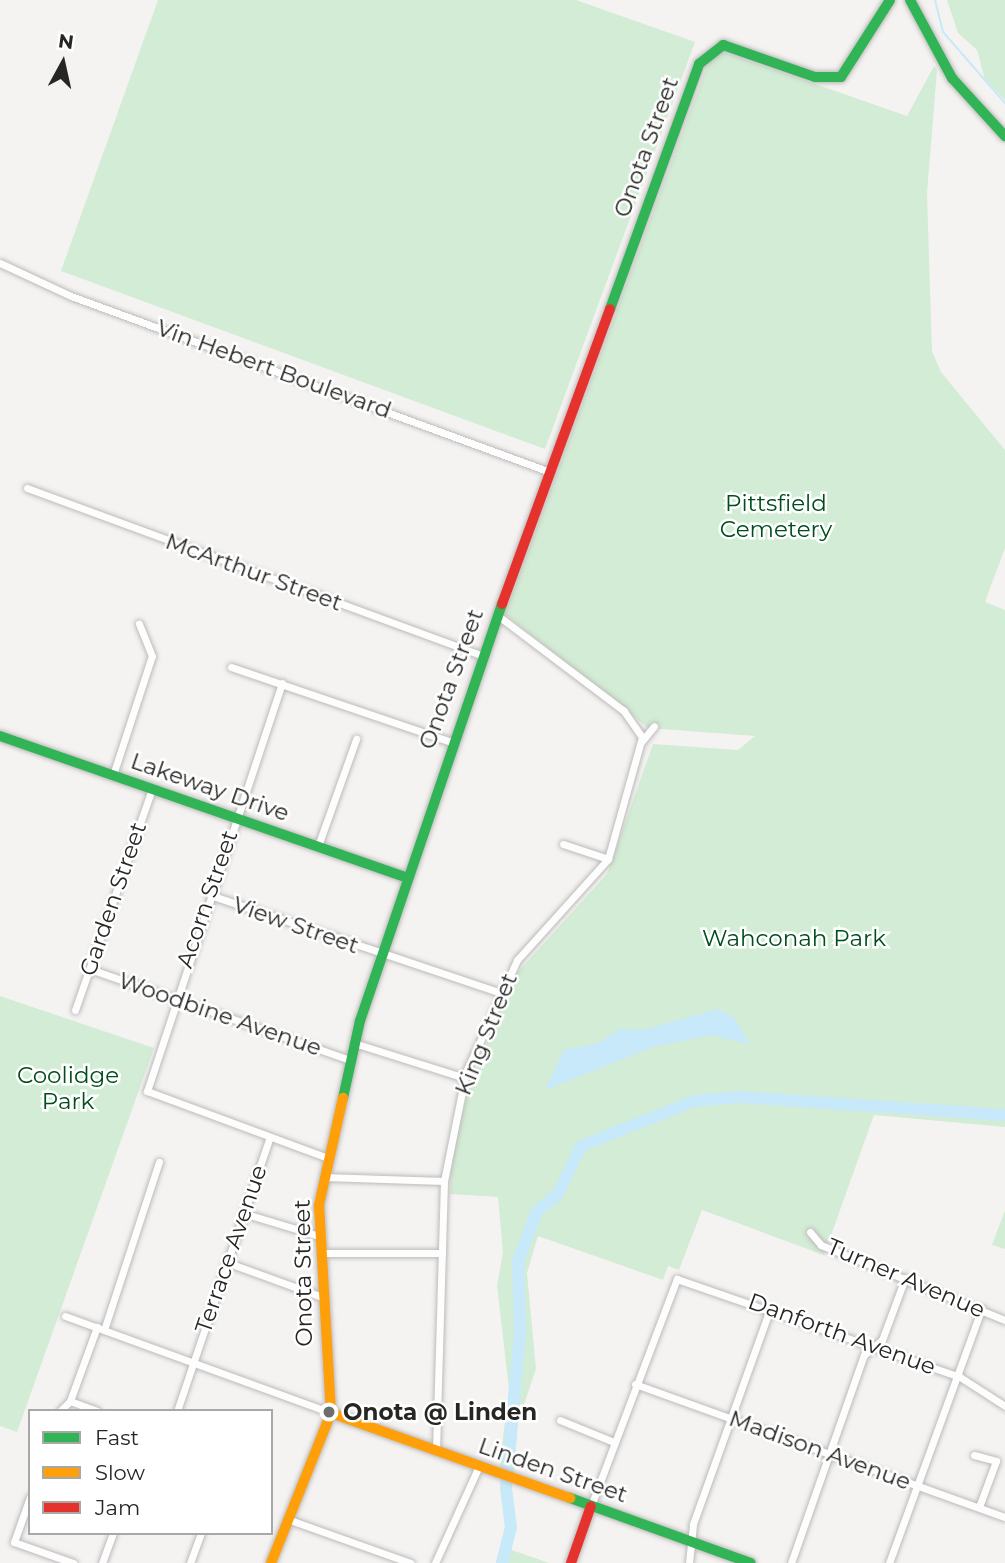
<!DOCTYPE html>
<html>
<head>
<meta charset="utf-8">
<style>
  body { margin:0 }
  #map { position:relative; width:1005px; height:1563px; overflow:hidden; background:#f5f3f1; font-family:Montserrat,sans-serif }
  div>[style] { position:absolute }
  .green>* { inset:0; background:#d3ecd5 }
  .water>* { inset:0; background:#c7e9f9 }
  .stream>* { height:2px; margin:-1px; padding:0 1px; transform-origin:1px; border-radius:1px; background:#c7e9f9 }
  .river>* { height:12px; margin:-6px; padding:0 6px; transform-origin:6px; border-radius:6px; background:#c7e9f9 }
  .roads { filter:drop-shadow(0 0 2px #bcbbba) drop-shadow(0 0 2px #bcbbba) }
  .street>* { height:7px; margin:-3.5px; padding:0 3.5px; transform-origin:3.5px; border-radius:3.5px; background:#fefdfd }
  .fast>* { height:10px; margin:-5px; padding:0 5px; transform-origin:5px; border-radius:5px; background:#30b455 }
  .slow>* { height:10px; margin:-5px; padding:0 5px; transform-origin:5px; border-radius:5px; background:#ff9f0a }
  .jam>* { height:10px; margin:-5px; padding:0 5px; transform-origin:5px; border-radius:5px; background:#e5322d }
  .dots>* { width:19px; height:19px; translate:-50% -50%; box-sizing:border-box; border:4px solid #fff; border-radius:50% }
  span { translate:-50% -50%; white-space:nowrap; text-align:center; line-height:1.15; -webkit-text-stroke:5px #fff; paint-order:stroke }
  .street-label { font-size:23px; color:#262624 }
  .park-label { font-size:23px; color:#004d1c }
  .poi-label { font-size:23px; color:#262624; font-weight:700 }
  .left { translate:0 -50%; text-align:left }
  .legend { position:absolute; left:28px; top:1409px; width:245px; height:126px; box-sizing:border-box; background:#fff; border:2px solid #a8a8a7; margin:0; padding:9px 12px; list-style:none; font-size:21px; color:#262624 }
  .legend li { display:flex; align-items:center; gap:14px; height:35px }
  .legend b { width:35px; border:2px solid #a8a8a7 }
  .north { position:absolute; left:28px; top:28px; width:70px; height:70px; -webkit-text-stroke:5px #fff; paint-order:stroke; rotate:8deg; font-size:19px; font-weight:700; line-height:28px; text-align:center; color:#262624 }
  .north::after { content:''; display:block; margin:auto; width:24px; height:32px; background:#262624; clip-path:polygon(50% 0,100% 100%,50% 72%,0 100%) }
</style>
</head>
<body>
<div id="map">
  <div class="green">
    <i style="clip-path:polygon(158px 0,576px 0,695px 42px,545px 449px,61px 271px)"></i>
    <i style="clip-path:polygon(947px 0,1005px 0,1005px 100px,985px 80px,977px 50px,958px 33px)"></i>
    <i style="clip-path:polygon(723px 52px,907px 116px,934px 66px,937px 70px,927px 193px,932px 351px,941px 372px,1005px 450px,1005px 548px,985px 602px,1005px 610px,1005px 1127px,874px 1115px,824px 1255px,702px 1210px,679px 1270px,668px 1266px,663px 1280px,538px 1236px,527px 1273px,536px 1369px,518px 1422px,514px 1474px,499px 1470px,509px 1389px,497px 1286px,503px 1252px,498px 1197px,450px 1194px,451px 1155px,471px 1081px,516px 974px,607px 874px,653px 744px,738px 750px,755px 736px,648px 728px,505px 614px,710px 58px)"></i>
    <i style="clip-path:polygon(0 996px,154px 1048px,17px 1432px,0 1426px)"></i>
    <i style="clip-path:polygon(1005px 1210px,1005px 1249px,992px 1245px)"></i>
    <i style="clip-path:polygon(509px 1549px,549px 1563px,504px 1563px)"></i>
  </div>
  <div class="water">
    <i style="clip-path:polygon(718px 1009px,734px 1017px,750px 1045px,712px 1035px,653px 1047px,545px 1090px,564px 1050px,598px 1043px,619px 1029px,642px 1030px)"></i>
  </div>
  <div class="stream">
    <i style="left:935px;top:0;width:33px;rotate:76deg"></i>
    <i style="left:943px;top:32px;width:94px;rotate:48.9deg"></i>
  </div>
  <div class="river">
    <i style="left:502px;top:1563px;width:36px;rotate:-76deg"></i>
    <i style="left:511px;top:1528px;width:40px;rotate:-97.1deg"></i>
    <i style="left:506px;top:1488px;width:159px;rotate:-84.9deg"></i>
    <i style="left:520px;top:1330px;width:69px;rotate:-91.7deg"></i>
    <i style="left:518px;top:1261px;width:53px;rotate:-69.2deg"></i>
    <i style="left:537px;top:1211px;width:27px;rotate:-39deg"></i>
    <i style="left:558px;top:1194px;width:53px;rotate:-64.4deg"></i>
    <i style="left:581px;top:1146px;width:122px;rotate:-21.7deg"></i>
    <i style="left:694px;top:1101px;width:46px;rotate:-5deg"></i>
    <i style="left:740px;top:1097px;width:266px;rotate:3.9deg"></i>
  </div>
  <div class="roads">
    <div class="street">
      <i style="left:0;top:263px;width:78px;rotate:24.9deg"></i>
      <i style="left:71px;top:296px;width:510px;rotate:20.17deg"></i>
      <i style="left:27px;top:488px;width:485px;rotate:20.2deg"></i>
      <i style="left:231px;top:667px;width:232px;rotate:18.8deg"></i>
      <i style="left:282px;top:683px;width:430px;rotate:108.3deg"></i>
      <i style="left:147px;top:1091px;width:193px;rotate:20.3deg"></i>
      <i style="left:642px;top:741px;width:19px;rotate:-51deg"></i>
      <i style="left:113px;top:775px;width:125px;rotate:-71.9deg"></i>
      <i style="left:152px;top:656px;width:35px;rotate:-112deg"></i>
      <i style="left:563px;top:844px;width:47px;rotate:18.4deg"></i>
      <i style="left:318px;top:846px;width:114px;rotate:-70.4deg"></i>
      <i style="left:210px;top:895px;width:305px;rotate:18.6deg"></i>
      <i style="left:90px;top:969px;width:275px;rotate:19.3deg"></i>
      <i style="left:75px;top:1010px;width:234px;rotate:-70.8deg"></i>
      <i style="left:354px;top:1043px;width:116px;rotate:17.5deg"></i>
      <i style="left:324px;top:1177px;width:120px;rotate:1.9deg"></i>
      <i style="left:243px;top:1213px;width:79px;rotate:16.8deg"></i>
      <i style="left:810px;top:1232px;width:17px;rotate:50deg"></i>
      <i style="left:821px;top:1245px;width:199px;rotate:22.2deg"></i>
      <i style="left:320px;top:1253px;width:122px"></i>
      <i style="left:226px;top:1262px;width:102px;rotate:20deg"></i>
      <i style="left:65px;top:1316px;width:283px;rotate:20deg"></i>
      <i style="left:104px;top:1330px;width:177px;rotate:-71.9deg"></i>
      <i style="left:635px;top:1384px;width:393px;rotate:19.8deg"></i>
      <i style="left:70px;top:1401px;width:79px;rotate:-70deg"></i>
      <i style="left:70px;top:1401px;width:29px;rotate:20deg"></i>
      <i style="left:60px;top:1411px;width:14px;rotate:-45deg"></i>
      <i style="left:177px;top:1411px;width:289px;rotate:-71.3deg"></i>
      <i style="left:560px;top:1420px;width:58px;rotate:22.2deg"></i>
      <i style="left:436px;top:1451px;width:270px;rotate:-88.3deg"></i>
      <i style="left:444px;top:1181px;width:111px;rotate:-78.6deg"></i>
      <i style="left:466px;top:1072px;width:123px;rotate:-65.5deg"></i>
      <i style="left:517px;top:960px;width:136px;rotate:-48deg"></i>
      <i style="left:608px;top:859px;width:127px;rotate:-74.4deg"></i>
      <i style="left:642px;top:737px;width:32px;rotate:-125deg"></i>
      <i style="left:624px;top:711px;width:159px;rotate:-142.9deg"></i>
      <i style="left:974px;top:1455px;width:23px;rotate:15deg"></i>
      <i style="left:996px;top:1461px;width:49px;rotate:110.3deg"></i>
      <i style="left:30px;top:1497px;width:48px;rotate:109.6deg"></i>
      <i style="left:14px;top:1542px;width:63px;rotate:19.6deg"></i>
      <i style="left:591px;top:1506px;width:243px;rotate:-69.3deg"></i>
      <i style="left:677px;top:1279px;width:299px;rotate:19.1deg"></i>
      <i style="left:960px;top:1377px;width:54px;rotate:32.8deg"></i>
      <i style="left:290px;top:1520px;width:128px;rotate:19.6deg"></i>
      <i style="left:102px;top:1563px;width:32px;rotate:-70deg"></i>
      <i style="left:190px;top:1563px;width:32px;rotate:-70deg"></i>
      <i style="left:435px;top:1563px;width:107px;rotate:-65.6deg"></i>
      <i style="left:689px;top:1563px;width:39px;rotate:-84deg"></i>
      <i style="left:693px;top:1524px;width:228px;rotate:-70.3deg"></i>
      <i style="left:791px;top:1563px;width:220px;rotate:-70.7deg"></i>
      <i style="left:864px;top:1355px;width:23px;rotate:-40deg"></i>
      <i style="left:882px;top:1340px;width:66px;rotate:-69.6deg"></i>
      <i style="left:889px;top:1563px;width:271px;rotate:-70deg"></i>
    </div>
    <div class="fast">
      <i style="left:910px;top:0;width:89px;rotate:61.7deg"></i>
      <i style="left:952px;top:78px;width:79px;rotate:47.6deg"></i>
      <i style="left:610px;top:309px;width:261px;rotate:-70deg"></i>
      <i style="left:699px;top:64px;width:31px;rotate:-38deg"></i>
      <i style="left:723px;top:45px;width:97px;rotate:19.2deg"></i>
      <i style="left:815px;top:77px;width:26px"></i>
      <i style="left:841px;top:77px;width:91px;rotate:-57.5deg"></i>
      <i style="left:0;top:736px;width:430px;rotate:19.2deg"></i>
      <i style="left:343px;top:1098px;width:79px;rotate:-77.6deg"></i>
      <i style="left:360px;top:1021px;width:441px;rotate:-71.2deg"></i>
      <i style="left:570px;top:1498px;width:192px;rotate:19.8deg"></i>
    </div>
    <div class="slow">
      <i style="left:331px;top:1413px;width:254px;rotate:19.6deg"></i>
      <i style="left:271px;top:1563px;width:162px;rotate:-68.2deg"></i>
      <i style="left:331px;top:1413px;width:208px;rotate:-93.3deg"></i>
      <i style="left:319px;top:1205px;width:110px;rotate:-77.4deg"></i>
    </div>
    <div class="jam">
      <i style="left:502px;top:604px;width:314px;rotate:-69.9deg"></i>
      <i style="left:571px;top:1563px;width:60px;rotate:-70.7deg"></i>
    </div>
  </div>
  <div class="dots">
    <i style="left:329px;top:1412px;background:#6e6e6c"></i>
  </div>
  <div class="street-label">
    <span style="left:646px;top:147px;rotate:-70deg">Onota Street</span>
    <span style="left:274px;top:369px;rotate:20deg">Vin Hebert Boulevard</span>
    <span style="left:254px;top:572px;rotate:20deg">McArthur Street</span>
    <span style="left:451px;top:679px;rotate:-70deg">Onota Street</span>
    <span style="left:210px;top:787px;rotate:19deg">Lakeway Drive</span>
    <span style="left:113px;top:899px;rotate:-71deg">Garden Street</span>
    <span style="left:207px;top:899px;rotate:-71deg">Acorn Street</span>
    <span style="left:296px;top:925px;rotate:19deg">View Street</span>
    <span style="left:220px;top:1014px;rotate:19deg">Woodbine Avenue</span>
    <span style="left:486px;top:1034px;rotate:-68deg">King Street</span>
    <span style="left:231px;top:1249px;rotate:-71deg">Terrace Avenue</span>
    <span style="left:303px;top:1273px;rotate:-91deg">Onota Street</span>
    <span style="left:906px;top:1278px;rotate:23deg">Turner Avenue</span>
    <span style="left:842px;top:1334px;rotate:20deg">Danforth Avenue</span>
    <span style="left:820px;top:1450px;rotate:20deg">Madison Avenue</span>
    <span style="left:553px;top:1470px;rotate:19deg">Linden Street</span>
  </div>
  <div class="park-label">
    <span style="left:776px;top:516px">Pittsfield<br>Cemetery</span>
    <span style="left:794px;top:938px">Wahconah Park</span>
    <span style="left:68px;top:1088px">Coolidge<br>Park</span>
  </div>
  <div class="poi-label">
    <span class="left" style="left:343px;top:1412px">Onota @ Linden</span>
  </div>
  <ul class="legend">
  <li><b style="height:9px;background:#30b455"></b>Fast</li>
  <li><b style="height:9px;background:#ff9f0a"></b>Slow</li>
  <li><b style="height:9px;background:#e5322d"></b>Jam</li>
  </ul>
  <div class="north">N</div>
</div>
</body>
</html>
